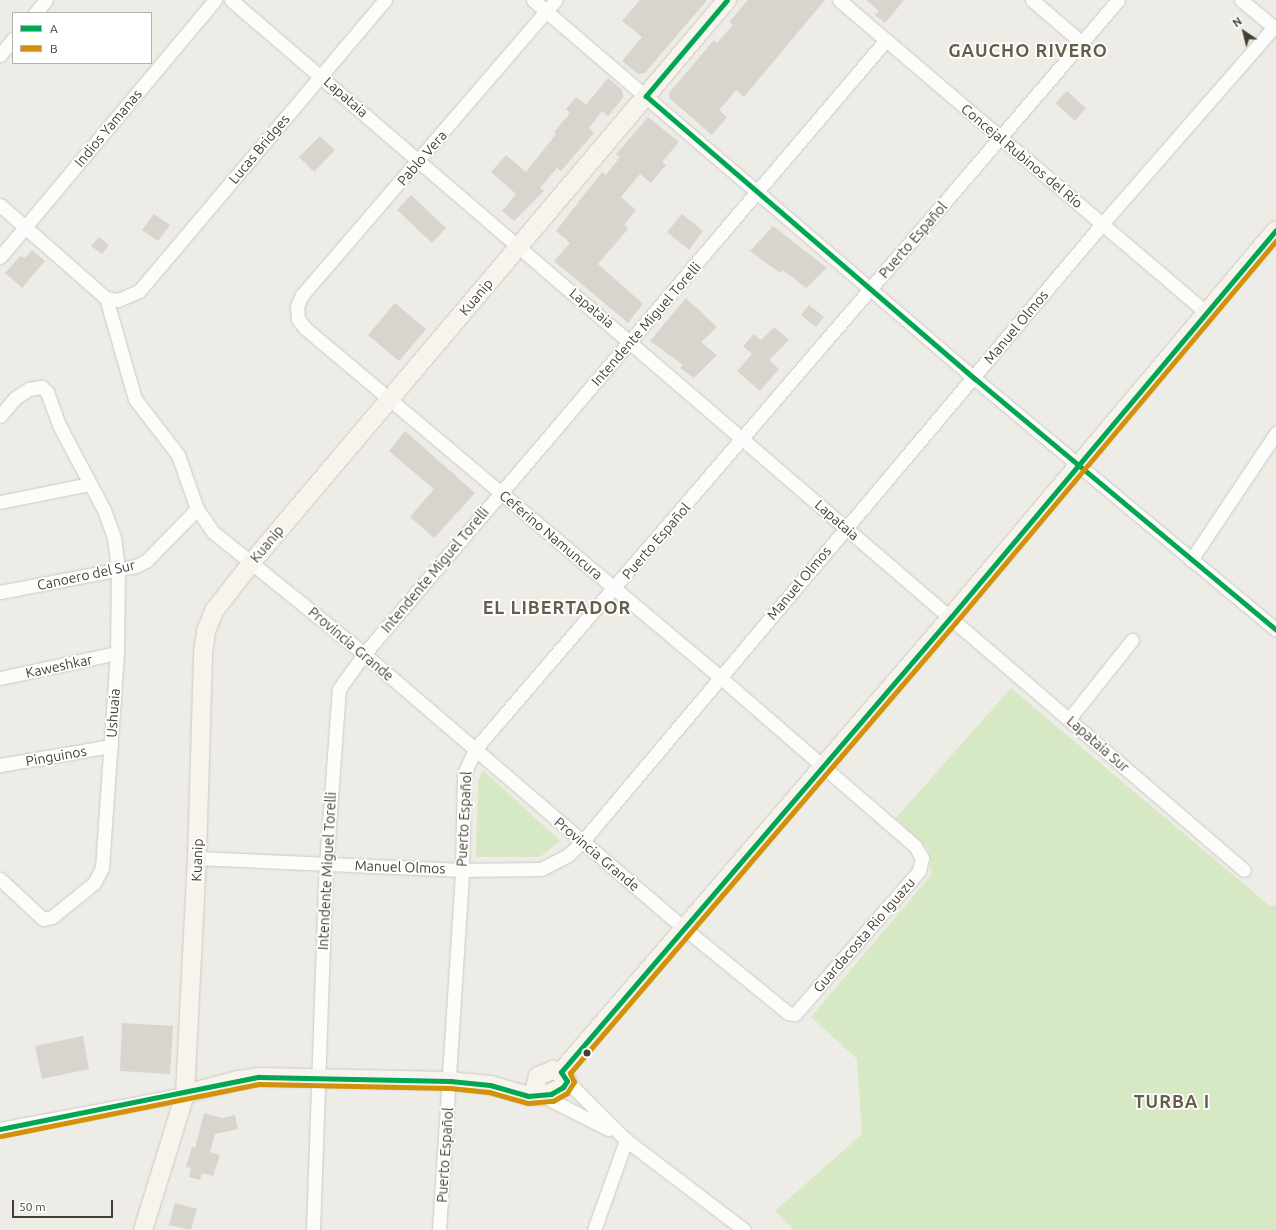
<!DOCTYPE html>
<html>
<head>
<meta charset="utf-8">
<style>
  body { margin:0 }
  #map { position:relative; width:1276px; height:1230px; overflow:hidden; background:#eeece6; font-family:Ubuntu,sans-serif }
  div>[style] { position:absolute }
  .green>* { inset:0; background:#d6e9c4 }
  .building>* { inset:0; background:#d7d5ce }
  .roads { filter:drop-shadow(0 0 1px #cccac4) drop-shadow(0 0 1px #cccac4) }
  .minor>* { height:13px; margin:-6.5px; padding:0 6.5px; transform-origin:6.5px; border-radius:6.5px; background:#fcfcfb }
  .secondary>* { height:18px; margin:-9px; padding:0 9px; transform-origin:9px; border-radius:9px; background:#f6f4ec }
  .bus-1>* { height:5px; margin:-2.5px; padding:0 2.5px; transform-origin:2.5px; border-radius:2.5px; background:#00a651 }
  .bus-2>* { height:5px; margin:-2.5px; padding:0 2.5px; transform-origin:2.5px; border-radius:2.5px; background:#d3910a }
  .dots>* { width:11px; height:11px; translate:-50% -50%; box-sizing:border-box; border:2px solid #fff; border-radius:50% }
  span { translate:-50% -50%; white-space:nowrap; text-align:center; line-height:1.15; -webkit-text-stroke:3.5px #fff; paint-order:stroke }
  .street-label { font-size:14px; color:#433f33 }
  .district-label { font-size:18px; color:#665e4a; font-weight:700; letter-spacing:1px }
  .legend { position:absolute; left:12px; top:12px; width:140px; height:52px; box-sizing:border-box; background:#fff; border:1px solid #b4b2ad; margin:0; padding:5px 7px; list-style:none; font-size:12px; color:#433f33 }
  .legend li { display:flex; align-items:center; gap:8px; height:20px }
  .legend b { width:20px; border:1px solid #b4b2ad }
  .north { position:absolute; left:1224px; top:12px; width:40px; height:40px; -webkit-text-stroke:3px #fff; paint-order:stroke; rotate:325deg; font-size:11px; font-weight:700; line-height:16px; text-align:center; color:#433f33 }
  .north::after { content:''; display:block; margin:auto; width:14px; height:18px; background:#433f33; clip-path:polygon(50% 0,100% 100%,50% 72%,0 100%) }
  .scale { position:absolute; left:12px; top:1200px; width:101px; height:18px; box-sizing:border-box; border:2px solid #433f33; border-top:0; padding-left:5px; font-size:12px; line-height:14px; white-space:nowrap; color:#433f33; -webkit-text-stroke:3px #fff; paint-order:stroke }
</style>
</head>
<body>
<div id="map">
  <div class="green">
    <i style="clip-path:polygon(1011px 688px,1271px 907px,1276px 904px,1276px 1230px,794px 1230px,775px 1211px,862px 1134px,857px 1059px,811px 1017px,931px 875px,929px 850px,896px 818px)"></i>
    <i style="clip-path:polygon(483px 770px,560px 841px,540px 857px,476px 857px,478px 782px)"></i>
  </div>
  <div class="building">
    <i style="clip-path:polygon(640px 0,707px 0,645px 73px,638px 74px,622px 61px,642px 37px,622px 21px)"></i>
    <i style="clip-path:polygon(748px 0,825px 0,744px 97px,736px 90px,719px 110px,727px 117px,712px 135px,670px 99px,669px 93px,714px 40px,717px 43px,733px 25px,729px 22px)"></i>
    <i style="clip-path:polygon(866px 0,904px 0,885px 23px,875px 15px,879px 11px)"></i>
    <i style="clip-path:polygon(608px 78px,622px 90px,623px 98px,608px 116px,602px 111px,589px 128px,594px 133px,561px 171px,557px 168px,540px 188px,544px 191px,514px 221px,502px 211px,516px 194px,491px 172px,506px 155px,526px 172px,556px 134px,554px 132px,570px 113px,566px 109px,576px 97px,586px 105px)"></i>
    <i style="clip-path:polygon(1067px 91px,1086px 108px,1075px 121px,1055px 103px)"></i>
    <i style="clip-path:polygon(648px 117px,679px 142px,662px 162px,666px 165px,651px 183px,640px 174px,621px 197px,636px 210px,624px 225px,628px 229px,598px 264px,643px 304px,628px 323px,554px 261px,570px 243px,556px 231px,602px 172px,606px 175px,620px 157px,616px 154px)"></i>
    <i style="clip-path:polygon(320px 136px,335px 150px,314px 172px,299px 157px)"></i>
    <i style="clip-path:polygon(411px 195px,446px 228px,432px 243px,397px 210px)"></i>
    <i style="clip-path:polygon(154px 214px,170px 225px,158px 241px,142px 230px)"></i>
    <i style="clip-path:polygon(682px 214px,703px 231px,689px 250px,667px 232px)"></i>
    <i style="clip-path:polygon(773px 226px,827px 268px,806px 288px,783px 270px,780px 273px,750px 251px)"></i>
    <i style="clip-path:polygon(99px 237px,109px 245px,102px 254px,91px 246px)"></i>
    <i style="clip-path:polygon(32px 250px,45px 261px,22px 288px,5px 273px,20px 256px,25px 258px)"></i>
    <i style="clip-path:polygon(686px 298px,717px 327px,701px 342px,717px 355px,694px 378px,680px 368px,683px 365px,650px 341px)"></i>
    <i style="clip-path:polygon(395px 303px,426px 329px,399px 361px,368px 335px)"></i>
    <i style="clip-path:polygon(809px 305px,824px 317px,816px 327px,801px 315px)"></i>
    <i style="clip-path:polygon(774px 327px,789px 340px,769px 360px,779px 369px,760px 391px,737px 371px,752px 354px,743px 346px,754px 334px,761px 340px)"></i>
    <i style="clip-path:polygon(405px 431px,475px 493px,434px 538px,410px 517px,434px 489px,389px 451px)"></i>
    <i style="clip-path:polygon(122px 1023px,173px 1026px,170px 1074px,120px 1071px)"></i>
    <i style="clip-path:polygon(83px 1036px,89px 1069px,42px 1079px,35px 1046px)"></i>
    <i style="clip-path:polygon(204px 1113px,222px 1118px,235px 1115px,238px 1129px,215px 1134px,210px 1152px,220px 1155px,213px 1176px,202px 1173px,200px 1180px,189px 1177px,191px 1168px,186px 1167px,192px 1147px,195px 1148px)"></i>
    <i style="clip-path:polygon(175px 1203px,197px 1209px,191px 1230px,169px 1225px)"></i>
  </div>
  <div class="roads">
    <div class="minor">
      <i style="left:231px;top:0;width:1335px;rotate:40.66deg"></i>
      <i style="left:533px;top:0;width:581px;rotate:40.6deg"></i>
      <i style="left:974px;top:378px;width:393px;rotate:39.8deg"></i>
      <i style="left:839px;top:0;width:482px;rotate:40.4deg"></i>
      <i style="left:1032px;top:0;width:65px;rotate:40.6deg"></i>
      <i style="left:1241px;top:0;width:45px;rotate:39.6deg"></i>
      <i style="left:35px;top:13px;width:17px;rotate:-50deg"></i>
      <i style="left:0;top:55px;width:21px;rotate:-51deg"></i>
      <i style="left:0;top:205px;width:141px;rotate:41.3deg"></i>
      <i style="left:106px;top:298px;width:105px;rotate:74deg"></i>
      <i style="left:135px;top:399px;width:71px;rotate:52.5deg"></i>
      <i style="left:178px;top:455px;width:57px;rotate:70.6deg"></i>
      <i style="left:197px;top:509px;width:28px;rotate:55deg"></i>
      <i style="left:213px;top:532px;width:194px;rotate:38.9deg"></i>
      <i style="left:364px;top:654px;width:423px;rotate:40.6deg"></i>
      <i style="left:685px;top:929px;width:133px;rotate:39.2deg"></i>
      <i style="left:788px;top:1013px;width:7px;rotate:8deg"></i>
      <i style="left:795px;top:1014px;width:189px;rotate:-49.1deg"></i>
      <i style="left:919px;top:871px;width:13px;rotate:-77deg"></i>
      <i style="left:922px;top:858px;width:14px;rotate:-120deg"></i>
      <i style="left:915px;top:846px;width:258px;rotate:-139.1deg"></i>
      <i style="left:720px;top:677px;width:542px;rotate:-139.94deg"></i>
      <i style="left:305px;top:328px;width:11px;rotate:-128deg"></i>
      <i style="left:298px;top:319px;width:13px;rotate:-94deg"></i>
      <i style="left:297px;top:306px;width:12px;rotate:-66deg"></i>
      <i style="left:302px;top:295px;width:389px;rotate:-49.3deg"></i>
      <i style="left:0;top:257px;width:335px;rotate:-50.1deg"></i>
      <i style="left:106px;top:298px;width:12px;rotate:9deg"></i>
      <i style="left:118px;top:300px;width:23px;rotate:-23deg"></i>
      <i style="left:139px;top:291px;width:381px;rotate:-49.8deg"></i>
      <i style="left:0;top:416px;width:23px;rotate:-50deg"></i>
      <i style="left:15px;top:398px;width:17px;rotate:-33deg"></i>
      <i style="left:29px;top:389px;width:13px;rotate:-9deg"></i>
      <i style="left:42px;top:387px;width:7px;rotate:45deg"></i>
      <i style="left:47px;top:392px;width:35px;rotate:70deg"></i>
      <i style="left:59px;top:425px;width:96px;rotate:62.1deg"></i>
      <i style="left:104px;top:510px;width:29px;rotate:70deg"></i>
      <i style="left:114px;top:537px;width:33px;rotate:83deg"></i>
      <i style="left:118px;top:570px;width:83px;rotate:90.7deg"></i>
      <i style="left:117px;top:653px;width:216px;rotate:94deg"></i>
      <i style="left:102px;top:868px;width:17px;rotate:118deg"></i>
      <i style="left:94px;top:883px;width:54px;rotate:141deg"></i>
      <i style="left:52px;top:917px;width:9px;rotate:167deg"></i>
      <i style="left:43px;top:919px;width:59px;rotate:-137.1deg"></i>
      <i style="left:0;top:502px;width:91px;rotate:-11.4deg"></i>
      <i style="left:1191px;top:560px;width:153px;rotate:-56.2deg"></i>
      <i style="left:0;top:592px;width:138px;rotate:-10.8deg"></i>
      <i style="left:136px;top:566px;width:11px;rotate:-27deg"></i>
      <i style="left:146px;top:561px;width:73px;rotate:-45.6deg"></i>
      <i style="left:0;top:678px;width:120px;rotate:-12.1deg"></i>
      <i style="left:1069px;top:719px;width:101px;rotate:-51.4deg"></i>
      <i style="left:0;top:765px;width:113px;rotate:-9.7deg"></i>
      <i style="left:197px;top:858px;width:265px;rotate:2.6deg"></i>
      <i style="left:462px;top:870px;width:79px;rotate:-0.7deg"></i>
      <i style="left:541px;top:869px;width:30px;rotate:-27deg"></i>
      <i style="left:568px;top:855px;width:19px;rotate:-43deg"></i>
      <i style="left:582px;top:842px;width:808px;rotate:-49.92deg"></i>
      <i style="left:1102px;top:224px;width:262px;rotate:-48.9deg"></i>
      <i style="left:567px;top:1081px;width:83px;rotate:45deg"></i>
      <i style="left:626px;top:1140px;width:148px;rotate:37.3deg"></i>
      <i style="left:543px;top:1096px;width:73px;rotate:26.9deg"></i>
      <i style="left:0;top:1129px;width:188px;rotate:-10.7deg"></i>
      <i style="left:313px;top:1230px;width:365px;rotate:-88deg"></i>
      <i style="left:326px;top:865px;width:176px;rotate:-85.8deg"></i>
      <i style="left:339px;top:689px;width:43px;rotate:-54.5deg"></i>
      <i style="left:364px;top:654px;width:806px;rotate:-49.63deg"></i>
      <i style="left:439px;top:1230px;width:361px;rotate:-86.3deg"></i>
      <i style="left:462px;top:870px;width:96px;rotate:-88.8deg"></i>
      <i style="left:464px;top:774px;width:27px;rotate:-66deg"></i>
      <i style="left:475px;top:749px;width:987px;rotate:-49.35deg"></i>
      <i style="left:594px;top:1230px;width:96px;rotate:-70.4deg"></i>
    </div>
    <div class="secondary">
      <i style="left:561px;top:1072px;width:599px;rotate:-49.4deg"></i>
      <i style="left:951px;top:617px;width:505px;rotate:-49.98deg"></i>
      <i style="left:185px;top:1094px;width:55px;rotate:-14.8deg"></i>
      <i style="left:238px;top:1080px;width:21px;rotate:-8deg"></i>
      <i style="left:259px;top:1077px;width:191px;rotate:1.2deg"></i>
      <i style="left:450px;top:1081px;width:40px;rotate:5.7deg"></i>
      <i style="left:490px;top:1085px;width:40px;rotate:16deg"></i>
      <i style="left:528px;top:1096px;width:15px"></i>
      <i style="left:543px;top:1096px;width:22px;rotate:-24deg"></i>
      <i style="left:563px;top:1087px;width:7px;rotate:-56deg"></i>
      <i style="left:567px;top:1081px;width:6px;rotate:-108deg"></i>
      <i style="left:565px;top:1075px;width:13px;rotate:-157deg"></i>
      <i style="left:553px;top:1070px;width:16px;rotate:158deg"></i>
      <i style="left:538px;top:1076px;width:12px;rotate:104deg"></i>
      <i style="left:535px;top:1088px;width:8px;rotate:67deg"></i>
      <i style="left:143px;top:1230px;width:142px;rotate:-72.8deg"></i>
      <i style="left:185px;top:1094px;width:236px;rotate:-87.1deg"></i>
      <i style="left:197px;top:858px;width:205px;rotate:-88.3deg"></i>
      <i style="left:203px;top:653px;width:22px;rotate:-82deg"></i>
      <i style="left:206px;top:631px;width:22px;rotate:-68deg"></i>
      <i style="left:214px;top:611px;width:62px;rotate:-52.2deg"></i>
      <i style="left:252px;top:562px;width:736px;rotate:-49.8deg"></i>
    </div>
  </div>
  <div class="bus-1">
    <i style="left:727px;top:0;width:126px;rotate:130.2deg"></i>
    <i style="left:646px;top:96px;width:433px;rotate:40.7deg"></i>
    <i style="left:974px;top:378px;width:393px;rotate:39.8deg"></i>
    <i style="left:0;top:1129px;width:264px;rotate:-11.4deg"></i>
    <i style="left:259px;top:1077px;width:191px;rotate:1.2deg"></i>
    <i style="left:450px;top:1081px;width:40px;rotate:5.7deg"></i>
    <i style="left:490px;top:1085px;width:40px;rotate:16deg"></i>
    <i style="left:528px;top:1096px;width:23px;rotate:-5deg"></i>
    <i style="left:551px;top:1094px;width:14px;rotate:-30deg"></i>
    <i style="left:563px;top:1087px;width:7px;rotate:-56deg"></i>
    <i style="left:567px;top:1081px;width:11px;rotate:-124deg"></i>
    <i style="left:561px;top:1072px;width:599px;rotate:-49.4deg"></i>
    <i style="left:951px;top:617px;width:505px;rotate:-49.98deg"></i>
  </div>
  <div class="bus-2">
    <i style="left:1px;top:1136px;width:264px;rotate:-11.4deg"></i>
    <i style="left:260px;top:1084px;width:190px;rotate:1.2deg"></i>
    <i style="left:450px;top:1088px;width:39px;rotate:6deg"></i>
    <i style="left:489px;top:1092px;width:41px;rotate:15.8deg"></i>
    <i style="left:528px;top:1103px;width:25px;rotate:-5deg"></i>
    <i style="left:553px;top:1101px;width:16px;rotate:-30deg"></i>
    <i style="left:567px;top:1093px;width:13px;rotate:-58deg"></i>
    <i style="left:574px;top:1082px;width:10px;rotate:-114deg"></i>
    <i style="left:570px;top:1073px;width:594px;rotate:-49.44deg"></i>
    <i style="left:956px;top:622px;width:498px;rotate:-50deg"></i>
  </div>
  <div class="dots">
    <i style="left:587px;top:1053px;background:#433f33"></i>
  </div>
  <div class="street-label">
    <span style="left:346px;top:97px;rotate:41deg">Lapataia</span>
    <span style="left:108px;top:128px;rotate:-50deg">Indios Yamanas</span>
    <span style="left:259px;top:149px;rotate:-50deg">Lucas Bridges</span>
    <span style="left:1022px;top:156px;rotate:40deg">Concejal Rubinos del Río</span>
    <span style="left:422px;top:158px;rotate:-49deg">Pablo Vera</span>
    <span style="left:913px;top:240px;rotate:-49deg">Puerto Español</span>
    <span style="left:476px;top:297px;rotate:-50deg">Kuanip</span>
    <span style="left:592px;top:308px;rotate:40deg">Lapataia</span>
    <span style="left:646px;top:324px;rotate:-49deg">Intendente Miguel Torelli</span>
    <span style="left:1016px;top:327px;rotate:-50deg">Manuel Olmos</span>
    <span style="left:837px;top:520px;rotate:41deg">Lapataia</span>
    <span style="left:551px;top:535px;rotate:40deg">Ceferino Namuncura</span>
    <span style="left:656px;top:541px;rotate:-49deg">Puerto Español</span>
    <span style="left:267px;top:544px;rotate:-50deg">Kuanip</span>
    <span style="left:435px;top:570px;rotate:-50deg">Intendente Miguel Torelli</span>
    <span style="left:86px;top:575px;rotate:-12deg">Canoero del Sur</span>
    <span style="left:799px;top:583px;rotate:-50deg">Manuel Olmos</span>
    <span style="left:351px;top:644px;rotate:40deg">Provincia Grande</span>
    <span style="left:59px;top:666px;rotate:-12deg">Kaweshkar</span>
    <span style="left:113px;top:713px;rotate:-86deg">Ushuaia</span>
    <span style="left:1098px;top:744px;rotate:41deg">Lapataia Sur</span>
    <span style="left:56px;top:756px;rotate:-10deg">Pinguinos</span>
    <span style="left:464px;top:819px;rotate:-87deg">Puerto Español</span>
    <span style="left:597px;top:854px;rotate:40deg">Provincia Grande</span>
    <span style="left:197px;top:860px;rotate:-88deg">Kuanip</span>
    <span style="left:400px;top:867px;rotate:2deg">Manuel Olmos</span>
    <span style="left:327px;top:871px;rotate:-87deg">Intendente Miguel Torelli</span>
    <span style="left:864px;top:935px;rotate:-49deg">Guardacosta Rio Iguazu</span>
    <span style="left:445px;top:1155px;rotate:-86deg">Puerto Español</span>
  </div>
  <div class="district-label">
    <span style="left:1028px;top:50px">GAUCHO RIVERO</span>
    <span style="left:557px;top:607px">EL LIBERTADOR</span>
    <span style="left:1172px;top:1101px">TURBA I</span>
  </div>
  <ul class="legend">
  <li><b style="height:5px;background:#00a651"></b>A</li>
  <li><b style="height:5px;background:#d3910a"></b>B</li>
  </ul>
  <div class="north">N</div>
  <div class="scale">50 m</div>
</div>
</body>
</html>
